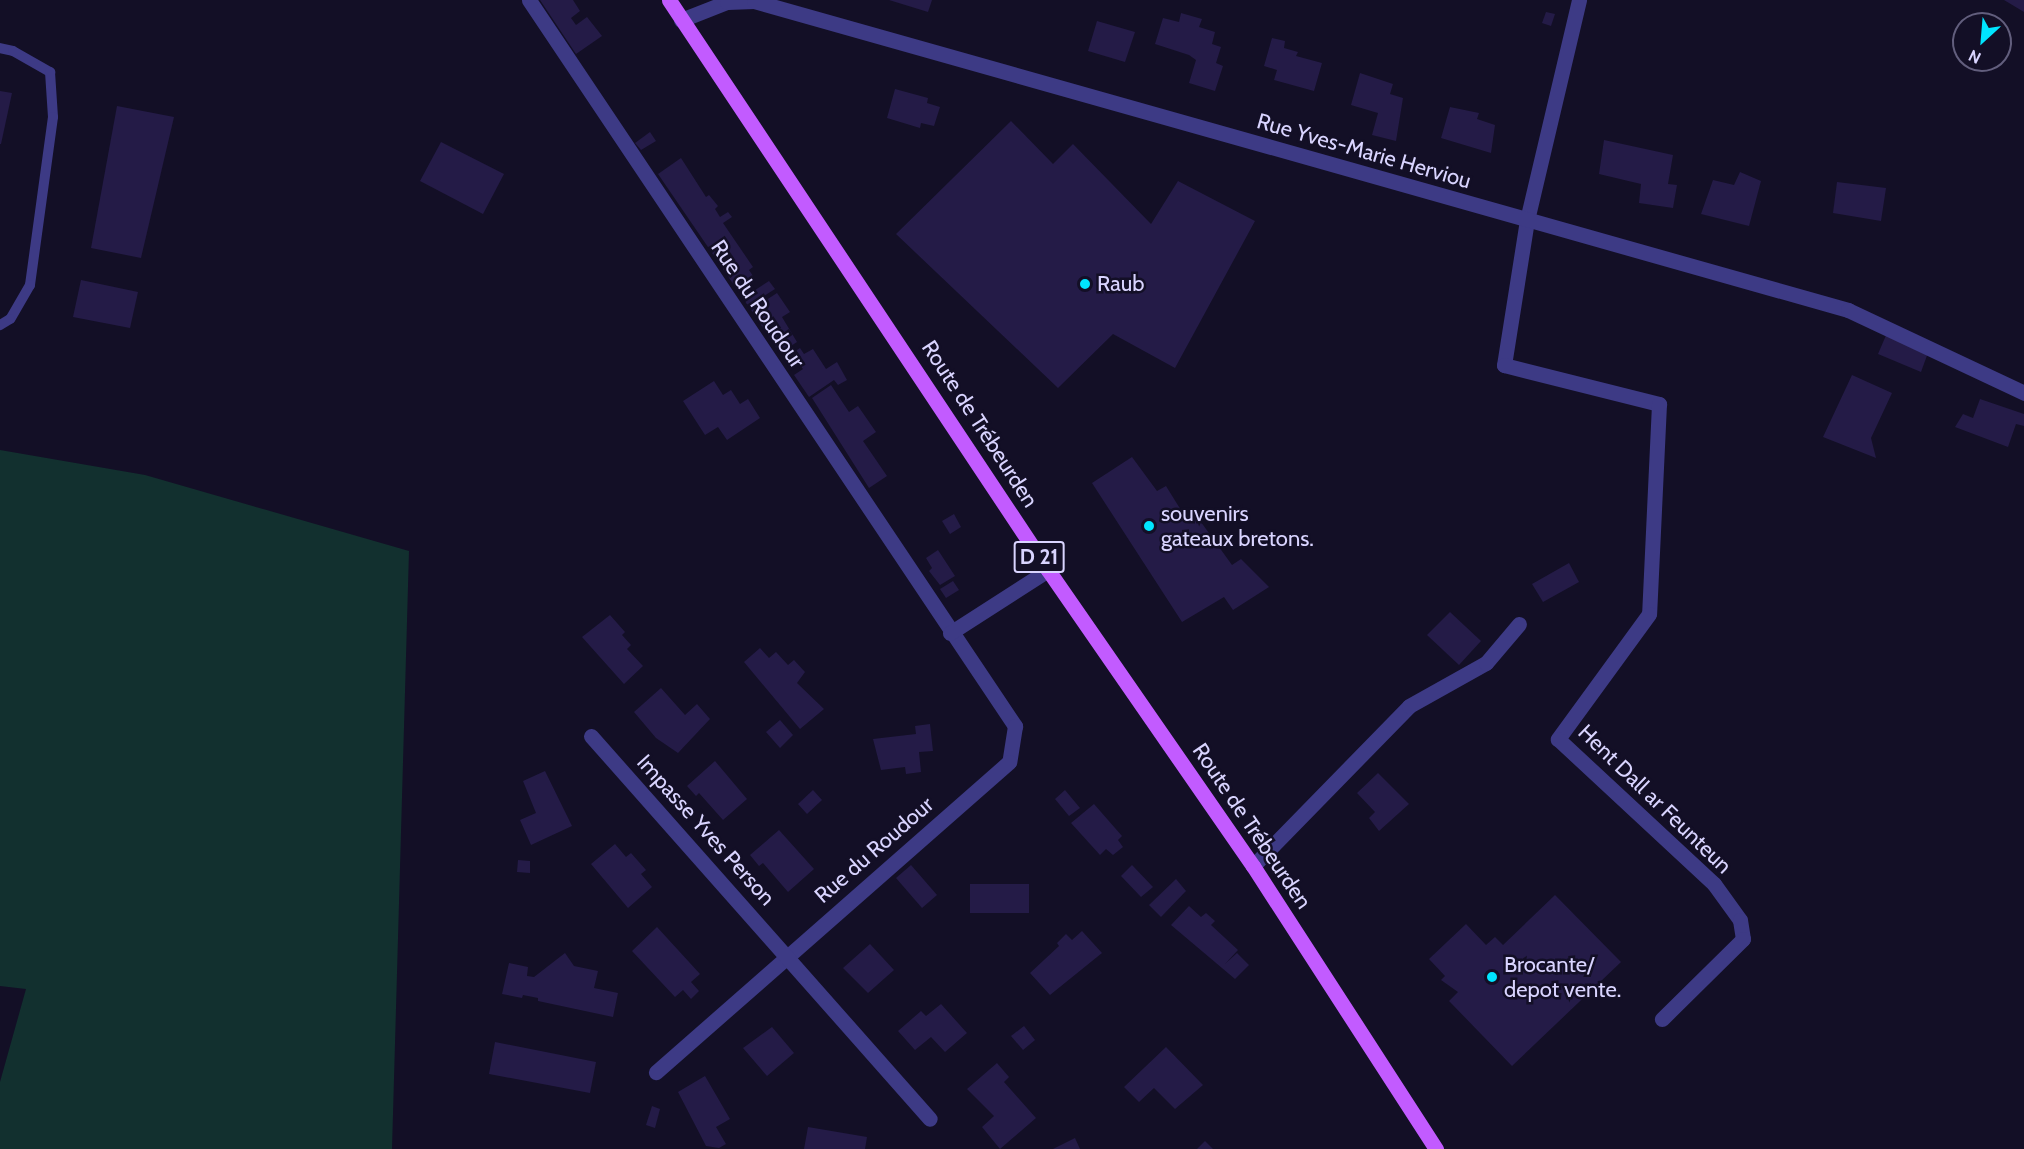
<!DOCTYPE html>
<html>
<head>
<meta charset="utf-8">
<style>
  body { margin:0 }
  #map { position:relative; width:2024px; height:1149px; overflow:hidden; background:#130f26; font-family:Cabin,sans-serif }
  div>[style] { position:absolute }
  .green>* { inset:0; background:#12302f }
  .building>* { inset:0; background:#241b47 }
  .service>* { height:10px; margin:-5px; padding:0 5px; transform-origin:5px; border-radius:5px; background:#3d3a85 }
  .minor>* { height:15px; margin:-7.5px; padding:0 7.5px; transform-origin:7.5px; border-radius:7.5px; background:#3d3a85 }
  .primary>* { height:15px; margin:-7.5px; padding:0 7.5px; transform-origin:7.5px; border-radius:7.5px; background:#c25bff }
  .dots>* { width:16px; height:16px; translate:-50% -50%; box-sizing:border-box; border:3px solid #130f26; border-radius:50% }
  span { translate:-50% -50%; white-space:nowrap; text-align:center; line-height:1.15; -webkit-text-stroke:5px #130f26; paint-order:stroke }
  .shield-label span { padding:2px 4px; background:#130f26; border:2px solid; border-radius:4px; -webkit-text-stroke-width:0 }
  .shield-label { font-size:21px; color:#d9d4ff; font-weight:700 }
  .street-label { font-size:22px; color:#d9d4ff }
  .poi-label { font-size:22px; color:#d9d4ff }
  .left { translate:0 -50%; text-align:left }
  .north { position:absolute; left:1952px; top:12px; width:60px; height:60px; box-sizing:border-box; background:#130f26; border:2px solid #625e7d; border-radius:50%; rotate:206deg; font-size:16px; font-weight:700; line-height:24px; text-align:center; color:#d9d4ff }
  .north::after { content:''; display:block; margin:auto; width:21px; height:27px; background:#00e5ff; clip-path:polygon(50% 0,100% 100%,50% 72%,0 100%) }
</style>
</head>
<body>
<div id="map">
  <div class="green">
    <i style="clip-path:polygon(0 450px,145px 475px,409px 551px,392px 1149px,0 1149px,0 1082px,26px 989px,0 986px)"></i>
  </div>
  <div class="building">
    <i style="clip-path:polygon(540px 0,573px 0,580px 11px,571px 18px,576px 25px,587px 17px,602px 36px,576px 54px)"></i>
    <i style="clip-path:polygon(889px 0,932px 0,928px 12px)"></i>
    <i style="clip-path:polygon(2004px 0,2024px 0,2024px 12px)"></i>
    <i style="clip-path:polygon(1546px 12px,1555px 14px,1551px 26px,1542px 23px)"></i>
    <i style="clip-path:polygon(1181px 13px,1202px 19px,1199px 27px,1215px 32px,1212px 44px,1221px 47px,1216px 63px,1223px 66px,1215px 91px,1189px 83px,1196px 60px,1189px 55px,1155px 44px,1163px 18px,1179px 22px)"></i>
    <i style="clip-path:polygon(1097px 21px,1135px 32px,1125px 62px,1088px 51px)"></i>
    <i style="clip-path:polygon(1272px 38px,1285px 41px,1284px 48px,1298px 52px,1296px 56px,1322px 63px,1314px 91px,1274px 80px,1277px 70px,1264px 66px)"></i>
    <i style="clip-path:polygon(1360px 73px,1393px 84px,1390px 94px,1403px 98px,1396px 141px,1372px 135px,1378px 113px,1351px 105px)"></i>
    <i style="clip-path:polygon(895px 89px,928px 98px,927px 103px,940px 107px,934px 126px,921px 123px,920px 128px,887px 118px)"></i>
    <i style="clip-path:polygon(0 91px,12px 93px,1px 144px,0 144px)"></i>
    <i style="clip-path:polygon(117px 106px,174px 117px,141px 258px,91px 248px)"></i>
    <i style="clip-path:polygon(1450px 107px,1479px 113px,1477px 119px,1495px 125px,1491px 153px,1441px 138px)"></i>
    <i style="clip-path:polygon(1011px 121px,1053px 164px,1073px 144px,1151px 224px,1178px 181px,1255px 221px,1175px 368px,1113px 334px,1058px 388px,896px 234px)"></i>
    <i style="clip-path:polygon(650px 132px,656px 141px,641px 150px,635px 143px)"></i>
    <i style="clip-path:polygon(1604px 140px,1673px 155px,1668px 184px,1677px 185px,1673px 208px,1639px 203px,1641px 184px,1599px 174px)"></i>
    <i style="clip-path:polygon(441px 142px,504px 174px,483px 214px,420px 181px)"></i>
    <i style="clip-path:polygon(681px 158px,706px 197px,709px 195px,718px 206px,715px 209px,720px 217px,728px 212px,732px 217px,723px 223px,753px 267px,749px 270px,753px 276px,736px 288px,658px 174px)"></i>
    <i style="clip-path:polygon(1740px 172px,1761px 181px,1749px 226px,1701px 214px,1713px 180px,1734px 185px)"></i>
    <i style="clip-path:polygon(1837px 182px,1886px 188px,1881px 221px,1833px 213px)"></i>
    <i style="clip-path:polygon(81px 280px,138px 292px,130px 328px,73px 317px)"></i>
    <i style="clip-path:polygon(769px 281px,775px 289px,748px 306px,743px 298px)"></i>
    <i style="clip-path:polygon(777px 293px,790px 312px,782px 317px,797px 342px,780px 353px,751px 310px)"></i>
    <i style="clip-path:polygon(1887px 333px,1929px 350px,1921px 372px,1878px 354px)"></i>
    <i style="clip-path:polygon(800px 348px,804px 354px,813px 349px,826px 369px,837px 362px,847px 380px,838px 385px,834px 380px,809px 397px,794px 375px,803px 369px,799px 364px,791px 369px,784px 359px)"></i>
    <i style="clip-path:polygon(1852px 375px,1892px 393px,1871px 438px,1876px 458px,1823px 437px)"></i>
    <i style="clip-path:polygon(714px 381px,723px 395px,731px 390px,740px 404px,748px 399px,760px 418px,727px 440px,718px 427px,705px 435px,683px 401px)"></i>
    <i style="clip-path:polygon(831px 385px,849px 412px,858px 406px,876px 432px,863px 441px,887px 476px,869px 488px,812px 398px)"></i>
    <i style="clip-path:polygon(1980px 399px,2024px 414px,2024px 426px,2016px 424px,2008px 447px,1955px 427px,1963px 414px,1973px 418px)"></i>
    <i style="clip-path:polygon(1132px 457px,1157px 491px,1166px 486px,1184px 515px,1193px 511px,1232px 565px,1241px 559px,1269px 587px,1233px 610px,1224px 597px,1182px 622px,1092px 483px)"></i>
    <i style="clip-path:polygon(954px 514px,961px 527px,950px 534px,942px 521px)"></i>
    <i style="clip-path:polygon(938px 550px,955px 576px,940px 585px,929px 571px,932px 568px,926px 558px)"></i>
    <i style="clip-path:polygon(1569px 563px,1579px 582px,1543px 602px,1532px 584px)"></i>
    <i style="clip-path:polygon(953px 581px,959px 590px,946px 598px,940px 589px)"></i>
    <i style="clip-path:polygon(1450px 612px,1481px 641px,1459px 665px,1427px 635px)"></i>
    <i style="clip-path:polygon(610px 615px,625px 632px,622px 635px,631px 645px,627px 649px,643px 666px,624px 684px,582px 637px)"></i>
    <i style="clip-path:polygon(760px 648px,769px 658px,776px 652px,788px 665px,794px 660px,805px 672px,797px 683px,824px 709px,800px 729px,744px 662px)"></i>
    <i style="clip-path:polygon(661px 688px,685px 715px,697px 704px,710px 719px,678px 753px,656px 738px,634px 712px)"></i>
    <i style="clip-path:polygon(780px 720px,793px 735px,780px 748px,766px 732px)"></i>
    <i style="clip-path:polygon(930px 724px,933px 751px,919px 752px,921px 772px,906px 774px,905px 767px,881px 770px,873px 739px,916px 734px,915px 726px)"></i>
    <i style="clip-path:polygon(715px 761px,747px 799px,723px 820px,699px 793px,696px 796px,687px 786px)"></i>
    <i style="clip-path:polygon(545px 771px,572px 826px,531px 845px,520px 820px,536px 813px,523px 781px)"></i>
    <i style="clip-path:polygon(1378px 773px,1409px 804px,1379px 831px,1369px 818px,1375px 812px,1357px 793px)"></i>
    <i style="clip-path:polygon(813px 790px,822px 800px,807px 814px,798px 804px)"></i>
    <i style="clip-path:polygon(1065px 790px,1080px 808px,1069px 816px,1055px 799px)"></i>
    <i style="clip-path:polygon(1094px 804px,1122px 836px,1118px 840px,1123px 847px,1113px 855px,1106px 849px,1100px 855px,1071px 823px)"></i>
    <i style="clip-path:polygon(779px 830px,814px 869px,788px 892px,763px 863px,759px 866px,750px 855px)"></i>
    <i style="clip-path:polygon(615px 844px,626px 857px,631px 853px,646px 870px,641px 874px,652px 887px,628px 908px,591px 864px)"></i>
    <i style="clip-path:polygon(518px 860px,530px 861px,530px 873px,517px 872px)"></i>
    <i style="clip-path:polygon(911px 865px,937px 895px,922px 908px,896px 878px)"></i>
    <i style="clip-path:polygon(1132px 865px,1153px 887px,1141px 897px,1121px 876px)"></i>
    <i style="clip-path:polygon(1176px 879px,1186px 891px,1161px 917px,1149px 905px)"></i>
    <i style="clip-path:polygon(970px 884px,1029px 884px,1029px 913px,970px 913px)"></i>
    <i style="clip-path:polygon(1555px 895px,1621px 962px,1512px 1066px,1449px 1001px,1458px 992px,1441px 980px,1445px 976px,1429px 959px,1466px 924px,1486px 945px,1495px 937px,1503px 945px)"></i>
    <i style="clip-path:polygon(1189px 906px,1201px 917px,1206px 913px,1215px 921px,1211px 925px,1238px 950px,1225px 964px,1237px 953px,1249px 965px,1235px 979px,1171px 925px)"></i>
    <i style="clip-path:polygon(657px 927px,700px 974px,691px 982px,699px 991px,691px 999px,683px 990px,675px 997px,632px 951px)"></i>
    <i style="clip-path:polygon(1082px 931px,1102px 953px,1050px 995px,1030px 973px,1059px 946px,1057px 943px,1066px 934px,1072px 940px)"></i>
    <i style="clip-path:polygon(870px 944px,894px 970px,868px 993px,843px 968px)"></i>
    <i style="clip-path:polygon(565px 953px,574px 966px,598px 971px,594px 988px,618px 993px,613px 1017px,538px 1001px,538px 998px,523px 995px,522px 998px,502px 994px,509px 963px,528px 967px,527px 976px,534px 977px)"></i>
    <i style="clip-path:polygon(941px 1004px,967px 1033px,945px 1052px,931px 1037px,915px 1050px,898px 1031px,921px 1011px,926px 1016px)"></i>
    <i style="clip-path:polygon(1024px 1026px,1035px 1040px,1023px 1050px,1011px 1036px)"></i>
    <i style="clip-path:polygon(772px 1027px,794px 1053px,767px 1076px,743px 1048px)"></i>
    <i style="clip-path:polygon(495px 1042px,596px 1062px,590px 1093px,489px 1074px)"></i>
    <i style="clip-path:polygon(1166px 1047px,1203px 1085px,1175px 1109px,1154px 1088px,1139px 1102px,1124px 1087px)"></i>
    <i style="clip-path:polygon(997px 1063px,1009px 1077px,1004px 1082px,1036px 1118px,1000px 1149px,982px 1127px,994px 1116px,967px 1089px)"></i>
    <i style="clip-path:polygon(705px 1076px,730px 1119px,716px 1127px,726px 1144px,719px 1148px,706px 1146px,678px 1092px)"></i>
    <i style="clip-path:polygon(652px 1106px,660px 1109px,655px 1128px,646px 1125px)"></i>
    <i style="clip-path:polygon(808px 1127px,867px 1137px,865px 1149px,804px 1149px)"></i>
    <i style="clip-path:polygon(1075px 1138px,1080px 1149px,1053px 1149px)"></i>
    <i style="clip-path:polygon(1205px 1141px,1213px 1149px,1197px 1149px)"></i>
  </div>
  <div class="service">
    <i style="left:0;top:48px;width:13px;rotate:13deg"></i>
    <i style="left:13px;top:51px;width:43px;rotate:29.6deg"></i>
    <i style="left:50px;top:72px;width:45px;rotate:86.2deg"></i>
    <i style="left:53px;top:117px;width:170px;rotate:97.8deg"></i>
    <i style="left:30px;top:285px;width:39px;rotate:120deg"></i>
    <i style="left:10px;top:319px;width:12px;rotate:149deg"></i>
  </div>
  <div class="minor">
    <i style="left:529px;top:0;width:874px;rotate:56.2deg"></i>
    <i style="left:1015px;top:726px;width:36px;rotate:99deg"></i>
    <i style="left:1009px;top:762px;width:470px;rotate:138.7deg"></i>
    <i style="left:1579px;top:0;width:226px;rotate:103.3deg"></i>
    <i style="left:1527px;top:220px;width:147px;rotate:99deg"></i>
    <i style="left:1504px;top:365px;width:160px;rotate:14.1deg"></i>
    <i style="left:1659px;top:404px;width:210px;rotate:92.7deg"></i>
    <i style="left:1649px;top:614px;width:155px;rotate:126.1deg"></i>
    <i style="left:1558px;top:739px;width:213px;rotate:42.9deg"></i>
    <i style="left:1714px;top:884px;width:44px;rotate:54.2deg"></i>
    <i style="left:1740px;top:920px;width:19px;rotate:81deg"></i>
    <i style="left:1743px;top:939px;width:114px;rotate:135.4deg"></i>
    <i style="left:681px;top:20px;width:49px;rotate:-21.4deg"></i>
    <i style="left:727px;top:2px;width:27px;rotate:-2deg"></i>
    <i style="left:754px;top:1px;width:1137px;rotate:15.77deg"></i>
    <i style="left:1848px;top:310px;width:195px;rotate:25.2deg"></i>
    <i style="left:950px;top:633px;width:117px;rotate:-32.7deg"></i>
    <i style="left:591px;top:736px;width:511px;rotate:48.49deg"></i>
    <i style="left:1253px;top:866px;width:223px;rotate:-45.7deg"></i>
    <i style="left:1409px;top:706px;width:88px;rotate:-29.2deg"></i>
    <i style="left:1486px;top:663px;width:51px;rotate:-49.8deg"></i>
  </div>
  <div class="primary">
    <i style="left:669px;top:0;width:685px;rotate:56.38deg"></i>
    <i style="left:1048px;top:570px;width:360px;rotate:55.3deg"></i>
    <i style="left:1253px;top:866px;width:337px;rotate:57.1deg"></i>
  </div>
  <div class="dots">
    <i style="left:1085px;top:284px;background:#00e5ff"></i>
    <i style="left:1149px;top:526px;background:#00e5ff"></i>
    <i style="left:1492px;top:977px;background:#00e5ff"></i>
  </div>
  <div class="shield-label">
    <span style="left:1039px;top:557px">D 21</span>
  </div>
  <div class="street-label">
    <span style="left:1364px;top:151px;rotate:16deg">Rue Yves-Marie Herviou</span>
    <span style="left:758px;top:304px;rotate:56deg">Rue du Roudour</span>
    <span style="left:980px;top:424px;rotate:57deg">Route de Trébeurden</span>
    <span style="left:1655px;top:799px;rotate:44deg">Hent Dall ar Feunteun</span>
    <span style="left:1252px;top:826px;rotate:56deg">Route de Trébeurden</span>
    <span style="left:706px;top:830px;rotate:48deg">Impasse Yves Person</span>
    <span style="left:874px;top:850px;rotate:-41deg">Rue du Roudour</span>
  </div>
  <div class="poi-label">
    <span class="left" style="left:1097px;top:284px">Raub</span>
    <span class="left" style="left:1161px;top:526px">souvenirs<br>gateaux bretons.</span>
    <span class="left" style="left:1504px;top:977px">Brocante/<br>depot vente.</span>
  </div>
  <div class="north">N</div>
</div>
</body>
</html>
